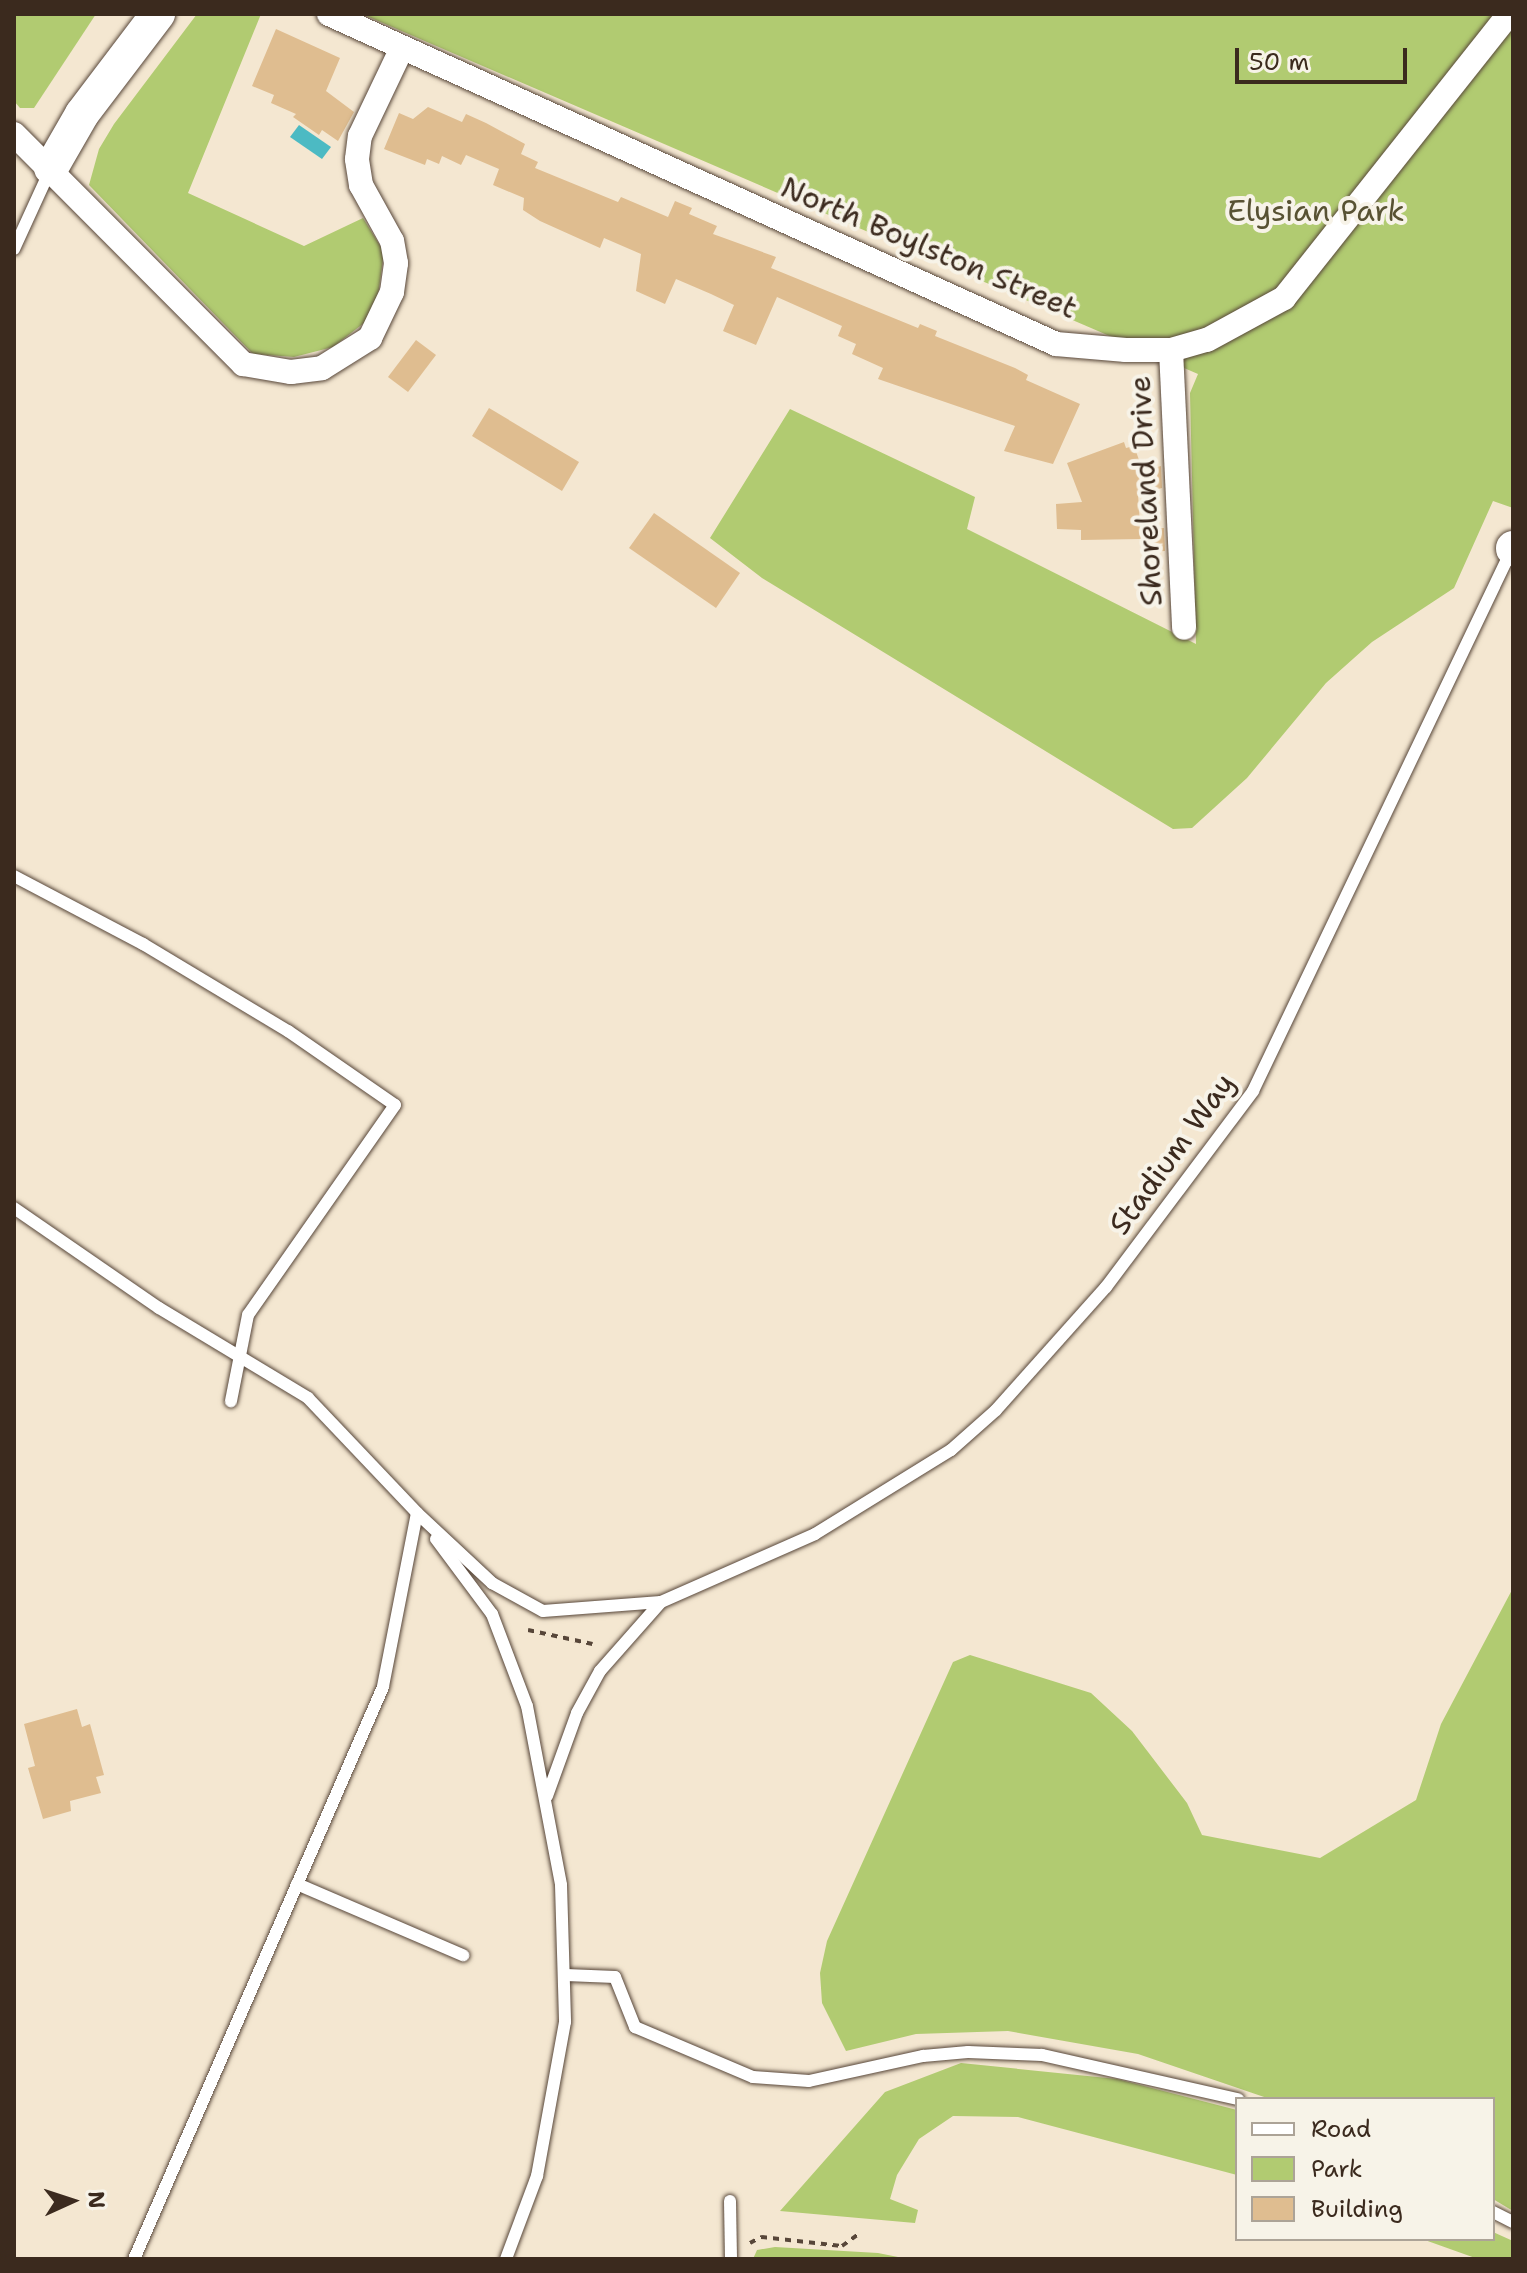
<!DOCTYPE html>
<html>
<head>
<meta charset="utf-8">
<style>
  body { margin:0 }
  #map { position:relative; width:1527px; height:2273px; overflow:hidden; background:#f4e7d1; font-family:"Shantell Sans",sans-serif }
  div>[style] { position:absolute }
  .green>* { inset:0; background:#b1cb71 }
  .water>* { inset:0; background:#4cbac3 }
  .building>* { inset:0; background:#dfbd90 }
  .path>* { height:4px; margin-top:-2px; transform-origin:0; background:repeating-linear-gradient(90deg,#574639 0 6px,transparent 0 12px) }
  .roads { filter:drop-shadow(0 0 2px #574639) drop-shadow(0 0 2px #574639) }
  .lane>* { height:12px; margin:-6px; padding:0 6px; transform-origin:6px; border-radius:6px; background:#fff }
  .street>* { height:24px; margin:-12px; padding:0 12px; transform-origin:12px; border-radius:12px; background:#fff }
  .secondary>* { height:34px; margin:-17px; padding:0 17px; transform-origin:17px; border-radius:17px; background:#fff }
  span { translate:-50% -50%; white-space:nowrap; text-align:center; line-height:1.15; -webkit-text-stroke:8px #f7f3e8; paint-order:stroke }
  .park-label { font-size:30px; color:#585233 }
  .street-label { font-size:30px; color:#3b2a1e }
  .frame { position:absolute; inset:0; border:16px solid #3b2a1e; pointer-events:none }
  .legend { position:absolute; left:1235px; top:2097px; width:260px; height:144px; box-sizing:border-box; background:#f7f3e8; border:2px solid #aca397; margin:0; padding:10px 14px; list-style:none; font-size:24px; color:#3b2a1e }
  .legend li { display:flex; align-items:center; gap:16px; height:40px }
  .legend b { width:40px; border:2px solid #aca397 }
  .north { position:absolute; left:32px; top:2161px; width:80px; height:80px; -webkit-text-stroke:6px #f7f3e8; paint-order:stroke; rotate:87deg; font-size:22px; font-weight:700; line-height:32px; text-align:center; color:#3b2a1e }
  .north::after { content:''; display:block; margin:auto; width:28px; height:36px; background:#3b2a1e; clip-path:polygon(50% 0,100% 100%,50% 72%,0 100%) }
  .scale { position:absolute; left:1235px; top:48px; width:172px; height:36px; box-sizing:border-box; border:4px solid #3b2a1e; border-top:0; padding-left:10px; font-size:24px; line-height:28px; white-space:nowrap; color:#3b2a1e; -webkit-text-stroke:6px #f7f3e8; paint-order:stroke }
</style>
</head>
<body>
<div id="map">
  <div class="green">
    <i style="clip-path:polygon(14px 14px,96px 14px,34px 108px,20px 108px,14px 101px)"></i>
    <i style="clip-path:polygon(197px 14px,261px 14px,188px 193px,304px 246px,363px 218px,384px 252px,378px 296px,364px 323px,333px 347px,294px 357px,253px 354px,89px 185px,99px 149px,114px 124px)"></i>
    <i style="clip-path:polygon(362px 14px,1513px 14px,1513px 508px,1493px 501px,1454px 588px,1372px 642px,1326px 683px,1247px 778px,1192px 828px,1173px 829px,762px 578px,710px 538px,790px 409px,975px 497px,967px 529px,1196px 644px,1190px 393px,1198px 374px)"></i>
    <i style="clip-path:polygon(1513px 1588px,1513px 2211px,1493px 2199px,1493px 2099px,1270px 2099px,1138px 2054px,1008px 2031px,916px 2034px,846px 2051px,822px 2003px,820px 1973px,827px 1941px,953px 1662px,970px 1655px,1091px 1693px,1132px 1731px,1187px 1803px,1202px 1835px,1320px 1858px,1416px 1800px,1441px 1724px)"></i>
    <i style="clip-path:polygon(961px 2063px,1117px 2079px,1237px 2110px,1237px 2175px,1018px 2117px,953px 2116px,919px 2139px,897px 2175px,890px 2199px,918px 2210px,915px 2223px,780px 2211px,885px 2092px)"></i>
    <i style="clip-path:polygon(1493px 2232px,1513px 2241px,1513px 2259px,1478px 2259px,1422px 2239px,1493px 2239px)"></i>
    <i style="clip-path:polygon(775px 2247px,878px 2253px,908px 2259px,753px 2259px,757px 2250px)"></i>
  </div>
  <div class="water">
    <i style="clip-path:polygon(299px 125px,331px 147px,322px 159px,290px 137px)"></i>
  </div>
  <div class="building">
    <i style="clip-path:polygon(276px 29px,340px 58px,326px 91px,354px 112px,338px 141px,322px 130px,319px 135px,293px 117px,296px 114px,271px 103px,274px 95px,252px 86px)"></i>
    <i style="clip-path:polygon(428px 107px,462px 122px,466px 114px,486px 123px,525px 144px,521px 154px,538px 162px,535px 168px,618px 202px,621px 197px,668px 217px,675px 201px,692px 208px,689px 214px,717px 226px,713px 234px,776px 257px,771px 268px,918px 328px,920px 324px,937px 331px,935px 336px,1015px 368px,1028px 375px,1026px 380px,1080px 404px,1053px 464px,1004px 451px,1015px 426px,878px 379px,883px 368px,852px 354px,856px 344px,838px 336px,842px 326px,777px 297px,756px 345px,723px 331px,734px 305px,711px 294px,676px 279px,665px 304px,636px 291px,641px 254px,604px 238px,600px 248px,540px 221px,523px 210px,524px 198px,493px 185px,499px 169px,466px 155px,461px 165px,442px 156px,439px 164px,427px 159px,425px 165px,384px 149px,399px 113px,413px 119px)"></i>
    <i style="clip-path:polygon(416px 340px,436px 355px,408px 392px,388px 377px)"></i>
    <i style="clip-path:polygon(489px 408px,579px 462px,562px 491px,472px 436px)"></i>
    <i style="clip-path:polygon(1124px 442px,1126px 448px,1134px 446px,1143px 471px,1161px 466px,1162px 488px,1138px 494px,1141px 539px,1081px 540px,1081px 530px,1057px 529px,1056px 504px,1082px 502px,1067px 463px)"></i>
    <i style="clip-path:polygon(654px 513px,740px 573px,716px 608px,629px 548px)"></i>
    <i style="clip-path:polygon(1164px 528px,1165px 551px,1142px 552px,1142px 529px)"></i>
    <i style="clip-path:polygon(77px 1709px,82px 1727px,90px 1724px,104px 1775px,96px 1777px,101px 1793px,70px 1801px,71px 1811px,43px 1819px,28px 1768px,35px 1766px,24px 1724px)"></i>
  </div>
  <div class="path">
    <i style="left:528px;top:1630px;width:66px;rotate:12.3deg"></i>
    <i style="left:750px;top:2243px;width:13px;rotate:-29deg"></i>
    <i style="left:761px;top:2237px;width:81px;rotate:6.3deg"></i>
    <i style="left:842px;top:2246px;width:19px;rotate:-36deg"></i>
  </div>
  <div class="roads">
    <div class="lane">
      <i style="left:14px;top:249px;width:89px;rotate:-65.4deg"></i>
      <i style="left:14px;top:876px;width:146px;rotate:27.8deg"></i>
      <i style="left:143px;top:944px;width:169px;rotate:31deg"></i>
      <i style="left:288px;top:1031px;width:130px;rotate:34.7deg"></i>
      <i style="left:395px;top:1105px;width:256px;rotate:125deg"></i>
      <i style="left:248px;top:1315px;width:88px;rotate:101.2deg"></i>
      <i style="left:14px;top:1208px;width:176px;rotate:34.6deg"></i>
      <i style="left:159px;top:1308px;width:174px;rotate:31.1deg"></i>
      <i style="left:308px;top:1398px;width:158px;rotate:46.5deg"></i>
      <i style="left:417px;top:1513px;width:177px;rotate:101.1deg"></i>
      <i style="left:383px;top:1687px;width:624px;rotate:113.52deg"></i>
      <i style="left:417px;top:1513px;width:103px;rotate:43deg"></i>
      <i style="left:492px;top:1583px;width:58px;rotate:28.8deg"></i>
      <i style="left:543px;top:1611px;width:118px;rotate:-4.4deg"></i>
      <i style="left:661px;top:1602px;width:168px;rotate:-23.8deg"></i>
      <i style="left:815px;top:1534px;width:160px;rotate:-31.7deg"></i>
      <i style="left:951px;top:1450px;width:60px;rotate:-41.6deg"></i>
      <i style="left:996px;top:1410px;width:165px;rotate:-48.2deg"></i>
      <i style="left:1106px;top:1287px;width:245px;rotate:-53.1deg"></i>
      <i style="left:1253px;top:1091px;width:598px;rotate:-64.46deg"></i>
      <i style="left:436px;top:1539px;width:94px;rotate:53.3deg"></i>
      <i style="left:492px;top:1614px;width:98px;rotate:69.2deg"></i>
      <i style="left:527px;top:1706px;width:182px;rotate:79.2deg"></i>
      <i style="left:561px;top:1885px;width:137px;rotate:88.3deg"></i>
      <i style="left:565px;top:2022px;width:157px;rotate:100.3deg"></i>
      <i style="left:537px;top:2176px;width:89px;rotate:110.5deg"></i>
      <i style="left:547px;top:1796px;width:88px;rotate:-70.1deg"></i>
      <i style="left:577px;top:1713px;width:48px;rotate:-61.3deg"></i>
      <i style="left:600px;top:1671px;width:92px;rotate:-48.5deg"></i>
      <i style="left:297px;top:1884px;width:181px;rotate:23.2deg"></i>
      <i style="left:566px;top:1975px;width:49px;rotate:2.3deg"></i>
      <i style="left:615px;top:1977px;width:54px;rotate:68.2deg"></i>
      <i style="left:635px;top:2027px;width:128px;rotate:23deg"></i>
      <i style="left:753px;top:2077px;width:56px;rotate:4.1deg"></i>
      <i style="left:809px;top:2081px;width:117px;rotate:-12.4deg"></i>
      <i style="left:923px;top:2056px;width:45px;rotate:-5.1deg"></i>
      <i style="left:968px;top:2052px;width:74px;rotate:2.3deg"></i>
      <i style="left:1042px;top:2055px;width:201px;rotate:12.7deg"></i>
      <i style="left:730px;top:2201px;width:58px;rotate:89deg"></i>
      <i style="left:1493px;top:2212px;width:22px;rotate:27deg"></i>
    </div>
    <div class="street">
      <i style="left:329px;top:14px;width:798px;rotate:24.41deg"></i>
      <i style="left:1056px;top:344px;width:70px;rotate:4.9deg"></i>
      <i style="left:1126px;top:350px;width:45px"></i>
      <i style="left:1171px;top:350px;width:37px;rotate:-16deg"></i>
      <i style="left:1207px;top:340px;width:88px;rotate:-28.6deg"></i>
      <i style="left:1284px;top:298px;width:362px;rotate:-51.6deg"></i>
      <i style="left:14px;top:134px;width:325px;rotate:45.1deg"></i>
      <i style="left:243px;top:364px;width:49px;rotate:9.5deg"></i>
      <i style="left:291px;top:372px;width:31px;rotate:-7deg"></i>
      <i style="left:322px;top:368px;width:57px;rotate:-32deg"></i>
      <i style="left:370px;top:338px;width:51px;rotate:-64.4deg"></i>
      <i style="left:392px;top:292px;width:29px;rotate:-82deg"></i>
      <i style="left:396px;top:263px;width:22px;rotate:-100deg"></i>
      <i style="left:392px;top:241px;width:64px;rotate:-119deg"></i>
      <i style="left:361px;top:185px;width:26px;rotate:-99deg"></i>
      <i style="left:357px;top:159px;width:23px;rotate:-83deg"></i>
      <i style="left:360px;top:136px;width:95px;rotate:-64.5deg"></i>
      <i style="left:1171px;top:350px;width:278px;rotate:87.3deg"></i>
    </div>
    <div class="secondary">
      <i style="left:51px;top:168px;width:62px;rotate:-60.1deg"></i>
      <i style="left:82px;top:114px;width:126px;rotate:-52.8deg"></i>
      <i style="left:1513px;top:548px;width:1px;rotate:90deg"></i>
    </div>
  </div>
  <div class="park-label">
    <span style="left:1316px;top:211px">Elysian Park</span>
  </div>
  <div class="street-label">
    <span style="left:929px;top:248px;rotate:23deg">North Boylston Street</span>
    <span style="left:1146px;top:491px;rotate:-93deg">Shoreland Drive</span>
    <span style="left:1172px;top:1154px;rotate:-54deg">Stadium Way</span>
  </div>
  <div class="frame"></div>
  <ul class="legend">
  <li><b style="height:10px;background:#fff"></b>Road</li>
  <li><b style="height:22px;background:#b1cb71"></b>Park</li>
  <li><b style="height:22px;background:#dfbd90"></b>Building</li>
  </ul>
  <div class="north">N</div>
  <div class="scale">50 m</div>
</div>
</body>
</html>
